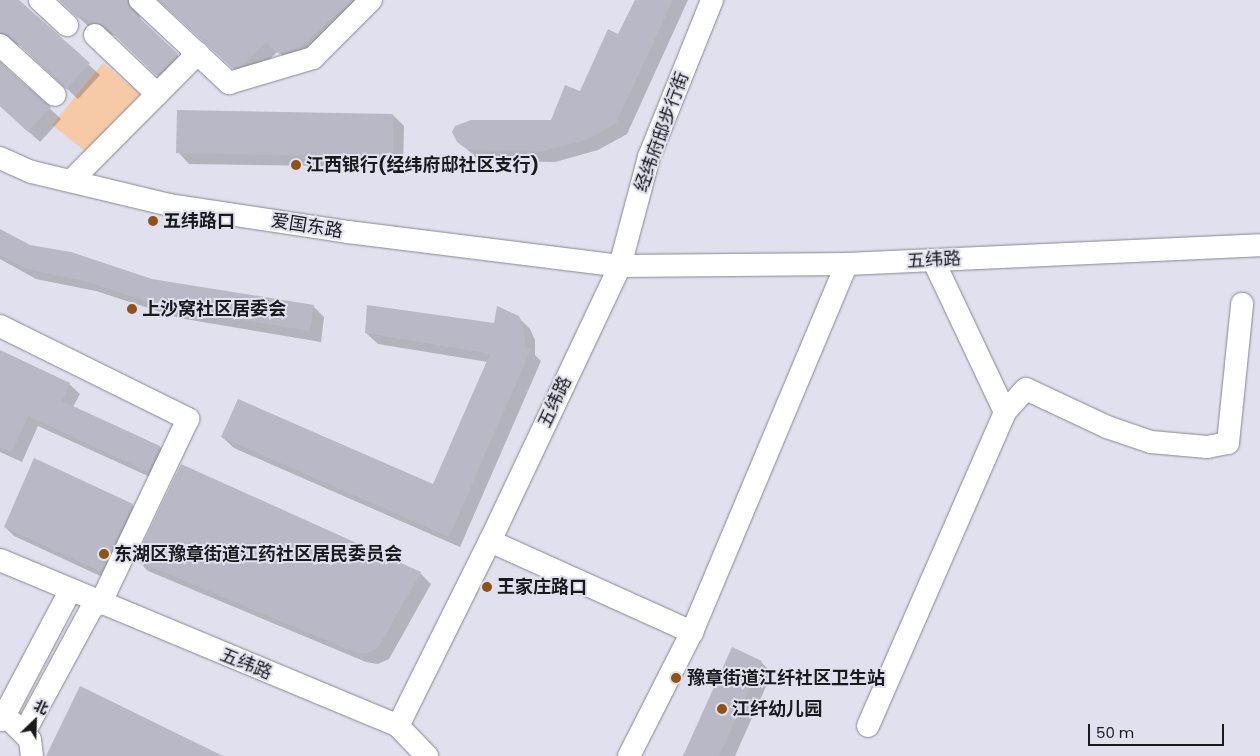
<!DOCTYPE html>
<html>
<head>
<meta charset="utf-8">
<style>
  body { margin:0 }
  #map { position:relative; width:1260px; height:756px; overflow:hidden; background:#e0e0ee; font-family:Poppins,"Noto Sans SC",sans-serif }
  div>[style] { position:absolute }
  .green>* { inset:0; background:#f6c9a7 }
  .shadow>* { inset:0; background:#0003 }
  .building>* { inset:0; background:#b9b8c6 }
  .roads { filter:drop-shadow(0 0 1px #878693) drop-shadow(0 0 1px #878693) }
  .minor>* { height:22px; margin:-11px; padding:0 11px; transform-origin:11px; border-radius:11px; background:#fff }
  .dots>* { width:14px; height:14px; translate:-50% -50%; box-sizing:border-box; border:2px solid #e0e0ee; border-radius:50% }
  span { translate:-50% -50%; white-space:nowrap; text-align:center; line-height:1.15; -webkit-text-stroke:4px #e0e0ee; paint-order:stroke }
  .street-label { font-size:18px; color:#1a191e }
  .poi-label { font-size:18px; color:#1a191e; font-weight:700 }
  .left { translate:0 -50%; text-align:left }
  .north { position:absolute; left:10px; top:696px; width:50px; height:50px; -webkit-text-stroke:4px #e0e0ee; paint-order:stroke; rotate:24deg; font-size:14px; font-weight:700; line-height:20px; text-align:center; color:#1a191e }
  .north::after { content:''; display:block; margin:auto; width:18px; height:22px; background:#1a191e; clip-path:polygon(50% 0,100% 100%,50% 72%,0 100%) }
  .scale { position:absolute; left:1088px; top:724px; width:136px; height:22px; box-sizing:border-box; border:2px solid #1a191e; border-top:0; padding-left:6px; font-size:15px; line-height:18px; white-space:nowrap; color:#1a191e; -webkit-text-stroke:4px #e0e0ee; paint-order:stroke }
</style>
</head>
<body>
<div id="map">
  <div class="green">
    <i style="clip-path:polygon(103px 63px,140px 94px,90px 155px,52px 125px)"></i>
  </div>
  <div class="shadow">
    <i style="clip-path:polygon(0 0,17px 0,100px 75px,78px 99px,21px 46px,14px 43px,0 50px)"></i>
    <i style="clip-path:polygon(60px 0,145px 0,137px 9px,141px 20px,188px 65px,168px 85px,116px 36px,89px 27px)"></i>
    <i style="clip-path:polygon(158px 0,375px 0,291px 64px,278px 51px,254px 75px,244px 78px)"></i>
    <i style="clip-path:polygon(636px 0,688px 0,627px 134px,598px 150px,555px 162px,480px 161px,458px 141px,552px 121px,580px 93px,619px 35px)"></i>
    <i style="clip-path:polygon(0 62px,61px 119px,40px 142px,0 106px)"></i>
    <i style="clip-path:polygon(393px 115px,404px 126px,403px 167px,189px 164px,178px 152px)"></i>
    <i style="clip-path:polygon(0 231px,30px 246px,151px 281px,313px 306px,324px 317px,321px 342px,179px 318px,96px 291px,36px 279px,0 259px)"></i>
    <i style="clip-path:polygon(498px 307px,518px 317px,530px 329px,535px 340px,535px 355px,541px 361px,460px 547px,234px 448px,222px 437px,433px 486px,488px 362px,378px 344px,366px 333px,495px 324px)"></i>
    <i style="clip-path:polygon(0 351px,69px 384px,80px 394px,73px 407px,160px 447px,170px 457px,159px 481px,38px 426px,22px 462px,0 452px)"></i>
    <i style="clip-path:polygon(132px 505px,141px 513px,109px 580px,14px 536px,5px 527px)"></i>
    <i style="clip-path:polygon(137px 560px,420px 573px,431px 584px,389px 659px,378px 664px,366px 662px,148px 571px)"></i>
    <i style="clip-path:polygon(761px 662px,772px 673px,735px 756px,684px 756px)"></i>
  </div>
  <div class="building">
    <i style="clip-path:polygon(0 0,19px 0,90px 63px,66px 89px,9px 35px,0 32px)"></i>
    <i style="clip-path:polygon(59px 0,127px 0,131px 10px,178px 54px,157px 76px,104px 25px,90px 23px,81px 15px,78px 18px)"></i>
    <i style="clip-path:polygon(159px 0,352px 0,299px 48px,279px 54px,266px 42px,243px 65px,232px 68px)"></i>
    <i style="clip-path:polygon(635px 0,673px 0,616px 123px,587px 140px,543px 151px,468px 150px,457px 142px,452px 132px,455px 126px,471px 120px,551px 120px,565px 85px,580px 91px,608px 29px,618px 34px)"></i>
    <i style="clip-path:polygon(0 63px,51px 107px,28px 132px,0 106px)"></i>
    <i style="clip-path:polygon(177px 110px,393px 114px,393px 157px,176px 153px)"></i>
    <i style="clip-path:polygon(0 229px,30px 245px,71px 252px,152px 279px,314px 305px,310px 331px,167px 308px,84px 281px,24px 268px,0 255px)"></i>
    <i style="clip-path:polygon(367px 305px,494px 323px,497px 306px,519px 316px,524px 328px,525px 347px,531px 349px,449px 537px,221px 437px,238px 399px,433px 484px,490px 354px,365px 333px)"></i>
    <i style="clip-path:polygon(0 350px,70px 383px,62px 401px,160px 446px,148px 472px,28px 416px,12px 452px,0 447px)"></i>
    <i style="clip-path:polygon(34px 458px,133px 504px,101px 572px,4px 527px)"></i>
    <i style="clip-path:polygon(181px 464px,421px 572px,378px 648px,367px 654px,354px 652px,135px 560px)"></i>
    <i style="clip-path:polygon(732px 647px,762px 661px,719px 756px,683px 756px)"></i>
    <i style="clip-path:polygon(80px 686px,223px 756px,46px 756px)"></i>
  </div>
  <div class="roads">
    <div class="minor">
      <i style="left:40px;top:0;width:37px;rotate:43deg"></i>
      <i style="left:140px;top:0;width:122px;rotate:43deg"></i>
      <i style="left:229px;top:83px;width:88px;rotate:-16.6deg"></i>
      <i style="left:313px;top:58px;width:82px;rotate:-45deg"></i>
      <i style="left:95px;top:35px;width:86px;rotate:43.6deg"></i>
      <i style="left:0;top:45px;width:74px;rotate:42.3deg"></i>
      <i style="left:0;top:158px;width:35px;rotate:24deg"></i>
      <i style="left:32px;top:172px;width:141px;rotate:13.5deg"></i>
      <i style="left:169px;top:205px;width:181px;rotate:8.6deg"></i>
      <i style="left:348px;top:232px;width:274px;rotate:7.1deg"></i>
      <i style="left:620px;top:266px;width:227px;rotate:-0.5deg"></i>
      <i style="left:847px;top:264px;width:413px;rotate:-2.6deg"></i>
      <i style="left:71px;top:181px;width:180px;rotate:-45.2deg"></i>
      <i style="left:0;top:326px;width:210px;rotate:26.3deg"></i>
      <i style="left:188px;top:419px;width:205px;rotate:115.4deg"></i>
      <i style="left:1005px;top:412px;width:31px;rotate:-48deg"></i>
      <i style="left:1026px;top:389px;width:89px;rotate:25.1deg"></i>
      <i style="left:1107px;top:427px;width:46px;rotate:18.8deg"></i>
      <i style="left:1151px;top:442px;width:56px;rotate:5.1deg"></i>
      <i style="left:1207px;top:447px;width:21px;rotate:-11deg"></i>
      <i style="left:1228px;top:443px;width:140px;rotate:-84.2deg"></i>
      <i style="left:490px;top:541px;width:222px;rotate:24.3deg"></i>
      <i style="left:0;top:560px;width:431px;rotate:22.6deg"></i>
      <i style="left:398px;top:726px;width:42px;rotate:46deg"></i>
      <i style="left:2px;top:720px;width:146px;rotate:-62.2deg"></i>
      <i style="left:13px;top:723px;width:24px;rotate:45deg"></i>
      <i style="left:30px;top:740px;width:16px;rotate:83deg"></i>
      <i style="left:398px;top:726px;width:207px;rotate:-63.6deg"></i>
      <i style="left:490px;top:541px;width:304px;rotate:-64.7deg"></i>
      <i style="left:620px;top:266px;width:113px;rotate:-75.1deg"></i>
      <i style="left:649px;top:157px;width:169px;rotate:-68.1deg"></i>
      <i style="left:868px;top:726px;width:343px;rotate:-66.4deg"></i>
      <i style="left:1005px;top:412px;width:168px;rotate:-115.3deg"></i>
      <i style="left:25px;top:731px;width:147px;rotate:-61.5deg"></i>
      <i style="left:629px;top:756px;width:139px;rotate:-63.1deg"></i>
      <i style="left:692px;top:632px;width:399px;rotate:-67.2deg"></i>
    </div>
  </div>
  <div class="dots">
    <i style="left:296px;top:165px;background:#905217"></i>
    <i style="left:153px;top:221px;background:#905217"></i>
    <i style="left:132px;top:309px;background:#905217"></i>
    <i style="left:104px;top:554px;background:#905217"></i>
    <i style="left:487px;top:587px;background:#905217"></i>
    <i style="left:676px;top:678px;background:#905217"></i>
    <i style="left:722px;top:709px;background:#905217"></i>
  </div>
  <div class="street-label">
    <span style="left:662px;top:132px;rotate:-70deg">经纬府邸步行街</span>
    <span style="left:307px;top:226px;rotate:9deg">爱国东路</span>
    <span style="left:934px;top:260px;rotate:-3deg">五纬路</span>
    <span style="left:555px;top:402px;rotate:-65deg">五纬路</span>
    <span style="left:246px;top:664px;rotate:22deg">五纬路</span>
  </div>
  <div class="poi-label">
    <span class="left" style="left:306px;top:165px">江西银行(经纬府邸社区支行)</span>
    <span class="left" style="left:163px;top:221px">五纬路口</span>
    <span class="left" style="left:142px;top:309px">上沙窝社区居委会</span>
    <span class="left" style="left:114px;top:554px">东湖区豫章街道江药社区居民委员会</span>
    <span class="left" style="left:497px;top:587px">王家庄路口</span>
    <span class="left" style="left:687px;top:678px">豫章街道江纤社区卫生站</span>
    <span class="left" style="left:732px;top:709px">江纤幼儿园</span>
  </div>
  <div class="north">北</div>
  <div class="scale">50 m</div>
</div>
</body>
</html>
